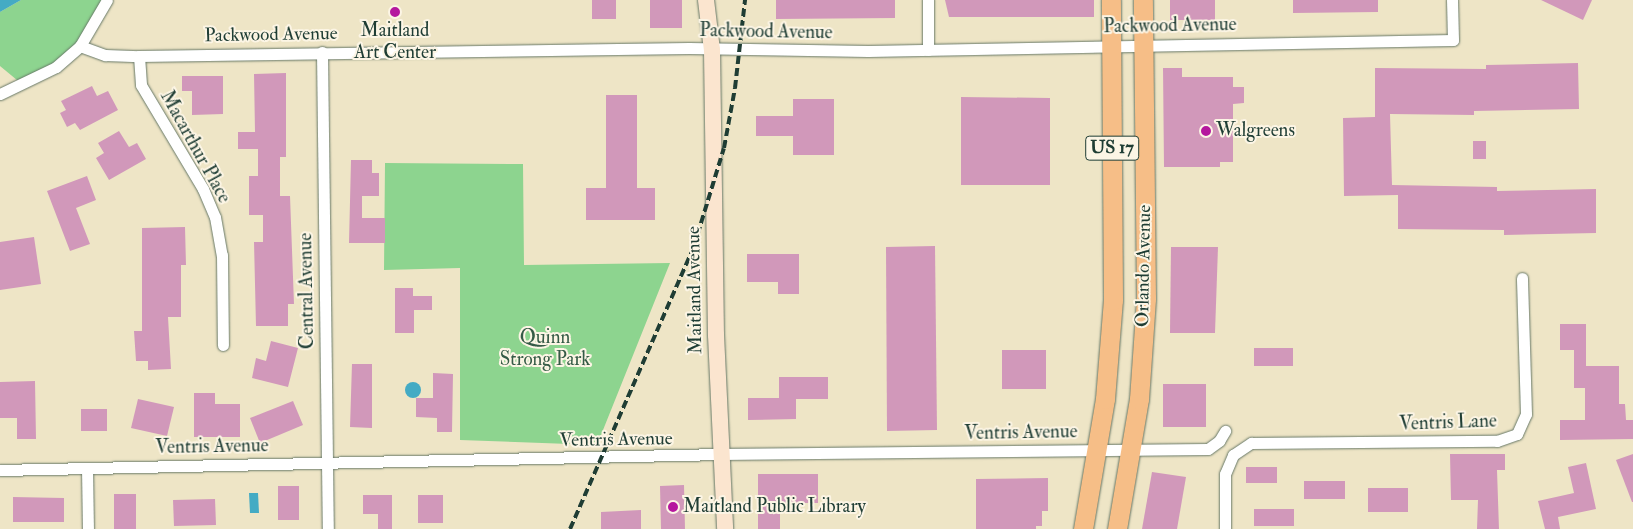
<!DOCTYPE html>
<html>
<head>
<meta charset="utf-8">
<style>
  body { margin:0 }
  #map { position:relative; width:1633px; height:529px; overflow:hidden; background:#eee5c6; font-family:"IM FELL Double Pica",serif }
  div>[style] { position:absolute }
  .green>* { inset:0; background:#8dd48f }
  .water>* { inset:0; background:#44abc4 }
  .round { border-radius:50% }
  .building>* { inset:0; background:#d198ba }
  .roads { filter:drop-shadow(0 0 1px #677867) drop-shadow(0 0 1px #677867) }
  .street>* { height:11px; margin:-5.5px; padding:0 5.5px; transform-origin:5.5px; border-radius:5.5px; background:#fff }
  .secondary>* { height:16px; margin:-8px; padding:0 8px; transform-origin:8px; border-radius:8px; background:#fbe5cf }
  .primary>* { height:19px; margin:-9.5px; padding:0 9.5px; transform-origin:9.5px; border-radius:9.5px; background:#f6be87 }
  .rail>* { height:4px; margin-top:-2px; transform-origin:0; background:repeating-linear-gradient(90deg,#1f3d34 0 8px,transparent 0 12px) }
  .dots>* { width:14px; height:14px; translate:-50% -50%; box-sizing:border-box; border:2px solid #fcf5e5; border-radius:50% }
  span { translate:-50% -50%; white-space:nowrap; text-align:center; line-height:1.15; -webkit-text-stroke:4px #fcf5e5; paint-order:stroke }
  .shield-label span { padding:1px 4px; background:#fcf5e5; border:1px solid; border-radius:4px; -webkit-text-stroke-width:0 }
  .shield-label { font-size:18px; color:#1f3d34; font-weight:700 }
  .street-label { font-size:19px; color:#1f3d34 }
  .poi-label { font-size:19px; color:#1f3d34 }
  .left { translate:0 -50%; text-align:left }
  .park-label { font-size:19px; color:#355b46 }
</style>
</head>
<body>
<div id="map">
  <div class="green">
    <i style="clip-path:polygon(21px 0,106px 0,80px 46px,23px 85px,0 66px,0 12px)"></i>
    <i style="clip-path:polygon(385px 163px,523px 164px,524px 265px,670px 263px,597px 445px,460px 440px,460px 268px,384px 270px)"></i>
  </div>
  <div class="water">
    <i style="clip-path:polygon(0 0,21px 0,0 12px)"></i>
    <i class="round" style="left:405px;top:382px;width:16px;height:16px"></i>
    <i style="clip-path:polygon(249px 493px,258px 493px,259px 513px,250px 513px)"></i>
  </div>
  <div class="building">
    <i style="clip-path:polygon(592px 0,616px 0,616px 19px,592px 19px)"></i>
    <i style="clip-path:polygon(650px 0,682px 0,682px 28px,650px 28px)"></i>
    <i style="clip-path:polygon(776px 0,895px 0,895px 18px,776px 19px)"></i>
    <i style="clip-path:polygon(945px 0,1094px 0,1094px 17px,949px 17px)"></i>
    <i style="clip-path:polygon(1170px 0,1215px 0,1215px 20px,1170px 20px)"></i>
    <i style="clip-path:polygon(1293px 0,1378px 0,1378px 12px,1293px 13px)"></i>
    <i style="clip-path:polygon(1541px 0,1592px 0,1583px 20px)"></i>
    <i style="clip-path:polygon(1578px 63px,1579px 109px,1474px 111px,1474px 115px,1390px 114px,1392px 185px,1497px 187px,1497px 191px,1596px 189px,1596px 233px,1504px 235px,1504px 230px,1398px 229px,1398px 195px,1344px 196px,1343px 118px,1375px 117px,1375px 68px,1486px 69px,1486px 65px)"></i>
    <i style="clip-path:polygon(1163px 68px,1182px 68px,1182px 77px,1233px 77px,1233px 87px,1244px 87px,1244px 103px,1233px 104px,1233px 162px,1220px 162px,1220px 167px,1164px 167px)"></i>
    <i style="clip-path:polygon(286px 73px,286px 157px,280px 157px,280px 196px,290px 196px,294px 304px,288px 304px,288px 326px,256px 326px,254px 242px,263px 242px,263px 215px,249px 215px,249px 176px,258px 176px,258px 149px,238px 149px,238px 132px,255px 132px,254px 74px)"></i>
    <i style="clip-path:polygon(182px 76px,223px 76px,223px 114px,192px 115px,192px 91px,182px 91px)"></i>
    <i style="clip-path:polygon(92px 86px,97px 96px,108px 91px,118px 110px,80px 130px,75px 123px,67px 127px,60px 113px,66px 110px,61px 101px)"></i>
    <i style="clip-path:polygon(606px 95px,637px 95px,637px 188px,655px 188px,655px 220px,586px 220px,586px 188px,606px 188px)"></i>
    <i style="clip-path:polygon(961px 97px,1050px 98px,1050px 185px,961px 185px)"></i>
    <i style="clip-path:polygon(793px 99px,834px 99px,834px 155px,793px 155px,793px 136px,756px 136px,756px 116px,793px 116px)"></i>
    <i style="clip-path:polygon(119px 131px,129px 147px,137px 143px,146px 159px,109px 180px,96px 158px,104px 153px,98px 143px)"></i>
    <i style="clip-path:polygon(1473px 141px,1486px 141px,1486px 159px,1473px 159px)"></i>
    <i style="clip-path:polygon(351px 160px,372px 160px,372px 173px,379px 173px,379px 196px,362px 196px,362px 218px,385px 218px,385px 243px,349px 243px)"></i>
    <i style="clip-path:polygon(87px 176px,96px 200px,76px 208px,90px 244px,70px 251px,47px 191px)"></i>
    <i style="clip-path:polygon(185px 227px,186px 265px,181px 265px,181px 317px,168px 317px,171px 369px,148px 370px,148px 361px,136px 361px,134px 331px,142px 331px,142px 228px)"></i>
    <i style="clip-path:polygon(34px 237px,41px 284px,0 290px,0 242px)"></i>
    <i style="clip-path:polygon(935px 246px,937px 430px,887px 431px,886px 247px)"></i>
    <i style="clip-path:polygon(1171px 247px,1218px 247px,1215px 333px,1170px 333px)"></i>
    <i style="clip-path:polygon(747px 254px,799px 254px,799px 294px,778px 294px,778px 282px,747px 282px)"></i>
    <i style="clip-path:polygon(395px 288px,413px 288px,413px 296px,432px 296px,432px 310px,414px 310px,414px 333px,395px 333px)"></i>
    <i style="clip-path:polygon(1560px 324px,1586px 324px,1586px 366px,1619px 366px,1619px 404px,1625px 404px,1626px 420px,1633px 420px,1633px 439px,1560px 440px,1560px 420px,1585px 420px,1585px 388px,1574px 388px,1574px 350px,1560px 350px)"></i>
    <i style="clip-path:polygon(271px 341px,298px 348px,288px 387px,252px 378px,256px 358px,266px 361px)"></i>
    <i style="clip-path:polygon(1254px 348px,1293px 348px,1293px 366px,1254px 366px)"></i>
    <i style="clip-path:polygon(1002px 350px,1046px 350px,1046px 389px,1002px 389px)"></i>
    <i style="clip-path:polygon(352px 364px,372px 364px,372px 428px,350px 427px)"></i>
    <i style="clip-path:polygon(433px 373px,453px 374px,452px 432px,437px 432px,437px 418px,416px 417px,416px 398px,433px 398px)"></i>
    <i style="clip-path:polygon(779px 377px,828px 377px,828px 399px,796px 399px,796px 419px,748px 420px,748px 398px,779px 398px)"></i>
    <i style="clip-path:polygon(35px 381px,36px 439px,17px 439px,17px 418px,0 418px,0 382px)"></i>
    <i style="clip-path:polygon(1163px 384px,1206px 384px,1206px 427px,1163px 427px)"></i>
    <i style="clip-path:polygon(194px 393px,215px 393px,215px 404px,240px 404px,240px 437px,194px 437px)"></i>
    <i style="clip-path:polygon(138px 399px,174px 407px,167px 436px,131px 428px)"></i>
    <i style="clip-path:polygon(293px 401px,303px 425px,260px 443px,250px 418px)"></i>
    <i style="clip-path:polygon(81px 409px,107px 409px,107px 431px,81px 431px)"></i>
    <i style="clip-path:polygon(1450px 454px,1505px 454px,1505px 470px,1497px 470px,1499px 529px,1477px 529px,1478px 500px,1451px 500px)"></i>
    <i style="clip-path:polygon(1633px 454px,1633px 502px,1632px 502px,1616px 460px)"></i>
    <i style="clip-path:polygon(1586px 463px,1596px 509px,1558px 517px,1560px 529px,1545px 529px,1538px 501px,1574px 493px,1568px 467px)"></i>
    <i style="clip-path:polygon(1246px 467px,1277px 467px,1277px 483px,1246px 483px)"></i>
    <i style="clip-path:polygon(1152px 472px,1186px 477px,1177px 529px,1142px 529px)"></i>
    <i style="clip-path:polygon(758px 474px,818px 474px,818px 503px,780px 503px,780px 529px,758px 529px)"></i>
    <i style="clip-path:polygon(1048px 478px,1048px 511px,1042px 511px,1042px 526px,1036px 526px,1036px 529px,976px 529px,976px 479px)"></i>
    <i style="clip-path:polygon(1304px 481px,1345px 481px,1345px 499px,1304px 499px)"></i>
    <i style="clip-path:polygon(684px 485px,685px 529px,661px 529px,660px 486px)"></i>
    <i style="clip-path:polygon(278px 486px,299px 486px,299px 520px,278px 520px)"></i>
    <i style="clip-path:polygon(1368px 488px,1408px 488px,1408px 512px,1368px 512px)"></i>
    <i style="clip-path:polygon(114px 494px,136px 494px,136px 529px,114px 529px)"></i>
    <i style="clip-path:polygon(363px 495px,392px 495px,392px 529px,378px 529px,378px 514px,363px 514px)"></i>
    <i style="clip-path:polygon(418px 495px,443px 495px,443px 523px,418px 523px)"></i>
    <i style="clip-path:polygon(13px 497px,64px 498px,64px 522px,13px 522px)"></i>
    <i style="clip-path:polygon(215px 499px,216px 525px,174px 526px,173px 500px)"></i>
    <i style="clip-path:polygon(1254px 509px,1294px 509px,1294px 526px,1254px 526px)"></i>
    <i style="clip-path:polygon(641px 510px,641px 529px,601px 529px,601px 512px)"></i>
  </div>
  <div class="roads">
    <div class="street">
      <i style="left:928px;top:0;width:50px;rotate:90deg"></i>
      <i style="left:80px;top:46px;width:27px;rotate:20deg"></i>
      <i style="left:105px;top:55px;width:34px;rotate:2deg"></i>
      <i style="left:139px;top:56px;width:550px;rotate:-0.83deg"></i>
      <i style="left:689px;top:48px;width:179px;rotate:1deg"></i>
      <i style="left:868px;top:51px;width:585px;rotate:-1.08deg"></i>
      <i style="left:1453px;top:40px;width:40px;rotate:-91.4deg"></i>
      <i style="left:322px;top:52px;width:477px;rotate:89.3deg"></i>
      <i style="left:139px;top:56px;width:29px;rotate:86deg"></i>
      <i style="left:141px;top:85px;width:121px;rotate:59.2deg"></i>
      <i style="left:203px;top:189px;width:30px;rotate:67deg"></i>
      <i style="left:215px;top:217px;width:39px;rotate:80deg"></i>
      <i style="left:222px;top:255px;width:90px;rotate:89.4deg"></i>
      <i style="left:0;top:94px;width:62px;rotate:-25.7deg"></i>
      <i style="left:56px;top:67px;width:32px;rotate:-41deg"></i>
      <i style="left:80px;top:46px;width:53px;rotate:-59.6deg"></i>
      <i style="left:87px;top:468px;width:61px;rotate:89.1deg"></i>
      <i style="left:0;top:470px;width:719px;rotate:-1.27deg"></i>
      <i style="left:719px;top:454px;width:489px;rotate:-0.6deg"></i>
      <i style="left:1208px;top:449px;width:14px;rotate:-36deg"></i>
      <i style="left:1219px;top:441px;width:12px;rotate:-59deg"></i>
      <i style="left:1225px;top:529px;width:55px;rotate:-90deg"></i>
      <i style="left:1225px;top:474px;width:21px;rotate:-67deg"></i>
      <i style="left:1233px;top:455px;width:22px;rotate:-34deg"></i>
      <i style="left:1251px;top:443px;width:246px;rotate:-0.5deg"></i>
      <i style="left:1497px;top:441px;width:21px;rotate:-19deg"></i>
      <i style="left:1517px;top:434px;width:22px;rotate:-66deg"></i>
      <i style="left:1526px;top:414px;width:136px;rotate:-91.7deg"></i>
    </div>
    <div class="secondary">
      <i style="left:706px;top:0;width:50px;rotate:83.2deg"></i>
      <i style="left:712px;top:50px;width:285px;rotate:89.2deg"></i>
      <i style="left:716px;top:335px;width:194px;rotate:87.3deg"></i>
    </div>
    <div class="primary">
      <i style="left:1083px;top:529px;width:132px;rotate:-80.4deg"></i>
      <i style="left:1105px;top:399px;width:99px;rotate:-85.4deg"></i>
      <i style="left:1113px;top:300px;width:300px;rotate:-90.4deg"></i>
      <i style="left:1117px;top:529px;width:132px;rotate:-80.4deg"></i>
      <i style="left:1139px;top:399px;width:101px;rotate:-86deg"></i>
      <i style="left:1146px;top:298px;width:298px;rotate:-90.6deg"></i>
    </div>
  </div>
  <div class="rail">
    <i style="left:570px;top:529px;width:309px;rotate:-66.3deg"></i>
    <i style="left:694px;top:246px;width:102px;rotate:-73deg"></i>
    <i style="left:724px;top:148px;width:61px;rotate:-79.6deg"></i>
    <i style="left:735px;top:88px;width:89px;rotate:-83.5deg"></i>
  </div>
  <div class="dots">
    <i style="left:395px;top:12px;background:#b5179e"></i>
    <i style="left:1206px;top:131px;background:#b5179e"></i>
    <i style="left:673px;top:507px;background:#b5179e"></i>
  </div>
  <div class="shield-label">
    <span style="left:1112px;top:148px">US 17</span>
  </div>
  <div class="street-label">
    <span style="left:1170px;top:26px;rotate:-1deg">Packwood Avenue</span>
    <span style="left:766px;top:32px;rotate:1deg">Packwood Avenue</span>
    <span style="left:271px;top:35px;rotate:-1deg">Packwood Avenue</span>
    <span style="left:195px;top:147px;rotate:61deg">Macarthur Place</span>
    <span style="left:1144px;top:266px;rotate:-89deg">Orlando Avenue</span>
    <span style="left:695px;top:290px;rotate:-91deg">Maitland Avenue</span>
    <span style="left:307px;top:291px;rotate:-91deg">Central Avenue</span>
    <span style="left:1448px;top:423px;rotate:-2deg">Ventris Lane</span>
    <span style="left:1021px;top:433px;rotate:-1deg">Ventris Avenue</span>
    <span style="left:616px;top:440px;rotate:-1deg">Ventris Avenue</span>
    <span style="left:212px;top:447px;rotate:-1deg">Ventris Avenue</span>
  </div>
  <div class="poi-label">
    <span style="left:395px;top:42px">Maitland<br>Art Center</span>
    <span class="left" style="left:1216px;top:131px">Walgreens</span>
    <span class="left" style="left:683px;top:507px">Maitland Public Library</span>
  </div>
  <div class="park-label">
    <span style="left:545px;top:349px">Quinn<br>Strong Park</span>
  </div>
</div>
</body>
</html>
